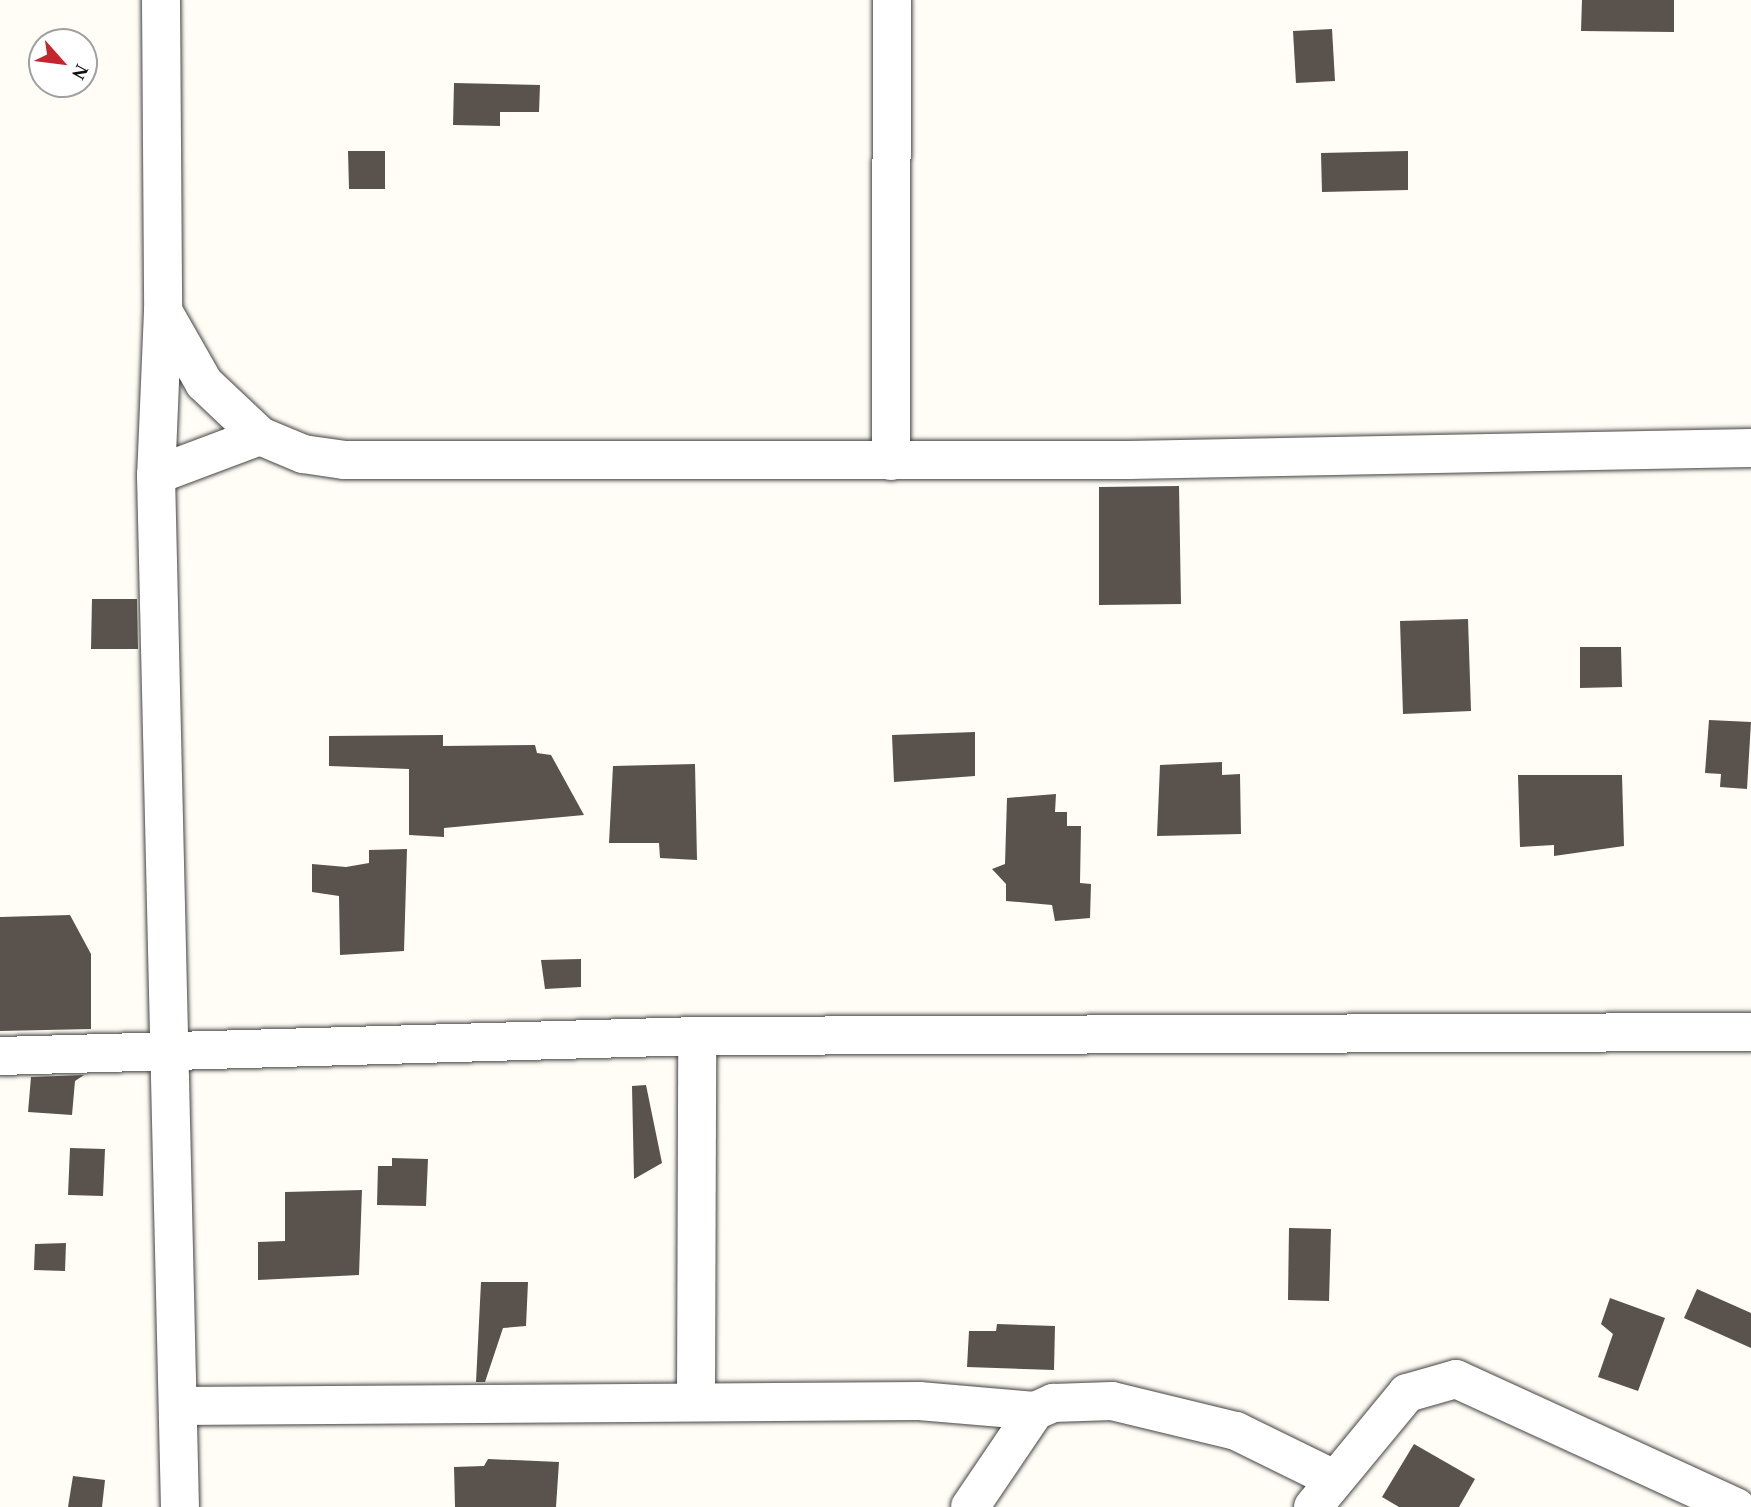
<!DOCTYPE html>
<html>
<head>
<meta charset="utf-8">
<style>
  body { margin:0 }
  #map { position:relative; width:1751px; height:1507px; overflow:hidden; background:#fffdf5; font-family:Georgia,serif }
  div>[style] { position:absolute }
  .building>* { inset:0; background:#5a524d }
  .roads { filter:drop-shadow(0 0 2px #444) drop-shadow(0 0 2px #444) }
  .minor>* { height:38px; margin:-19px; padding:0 19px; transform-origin:19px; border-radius:19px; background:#fff }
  span { translate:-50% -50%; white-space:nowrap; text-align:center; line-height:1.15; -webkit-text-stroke:7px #fff; paint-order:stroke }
  .north { position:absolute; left:28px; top:28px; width:70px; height:70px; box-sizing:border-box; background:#fff; border:2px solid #a0a0a0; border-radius:50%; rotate:118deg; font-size:19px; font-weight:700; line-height:28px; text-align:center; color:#111 }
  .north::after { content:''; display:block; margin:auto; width:24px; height:32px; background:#c4262e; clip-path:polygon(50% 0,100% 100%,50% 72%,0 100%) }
</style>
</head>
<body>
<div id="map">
  <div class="building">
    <i style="clip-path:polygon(1582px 0,1674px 0,1674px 32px,1581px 31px)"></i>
    <i style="clip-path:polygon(1332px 29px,1335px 81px,1296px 83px,1293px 31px)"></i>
    <i style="clip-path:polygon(454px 83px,540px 85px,539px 112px,500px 112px,500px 126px,453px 125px)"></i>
    <i style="clip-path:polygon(348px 151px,385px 151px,385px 189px,349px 189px)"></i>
    <i style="clip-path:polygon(1408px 151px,1408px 190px,1322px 192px,1321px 153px)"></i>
    <i style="clip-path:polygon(1179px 486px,1181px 604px,1099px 605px,1099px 487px)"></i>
    <i style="clip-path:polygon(92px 599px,137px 599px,138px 649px,91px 649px)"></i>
    <i style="clip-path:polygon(1468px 619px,1471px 711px,1403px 714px,1400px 621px)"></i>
    <i style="clip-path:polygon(1580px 647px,1621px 647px,1622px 687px,1580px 688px)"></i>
    <i style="clip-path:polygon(1709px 720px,1751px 722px,1747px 789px,1720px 787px,1721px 774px,1705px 773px)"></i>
    <i style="clip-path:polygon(975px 732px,975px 776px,894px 782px,892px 735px)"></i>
    <i style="clip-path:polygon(443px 735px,443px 746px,535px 745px,537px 753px,551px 755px,584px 815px,444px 828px,444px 837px,409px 835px,409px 769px,329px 766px,329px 736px)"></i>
    <i style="clip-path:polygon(1222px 762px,1222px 775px,1240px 774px,1241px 834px,1157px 836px,1160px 765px)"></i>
    <i style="clip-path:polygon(695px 764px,697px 860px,660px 858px,659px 843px,609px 843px,613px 766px)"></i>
    <i style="clip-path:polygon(1518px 775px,1622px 775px,1624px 846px,1554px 856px,1554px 845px,1520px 847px)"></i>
    <i style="clip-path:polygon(1056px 794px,1055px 812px,1067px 812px,1067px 826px,1081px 826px,1080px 883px,1091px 884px,1090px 918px,1055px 921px,1052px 905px,1006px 901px,1006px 884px,992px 869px,1005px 864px,1007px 798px)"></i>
    <i style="clip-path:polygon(407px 849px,404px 951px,340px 955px,339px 896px,312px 892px,312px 864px,346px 867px,369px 863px,369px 850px)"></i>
    <i style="clip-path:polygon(70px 915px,91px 954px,91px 1029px,0 1031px,0 917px)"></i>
    <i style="clip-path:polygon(581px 959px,581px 987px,545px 989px,541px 960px)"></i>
    <i style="clip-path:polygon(84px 1075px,75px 1081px,72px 1115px,28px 1112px,31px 1077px)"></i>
    <i style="clip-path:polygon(646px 1085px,662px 1163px,634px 1179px,632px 1086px)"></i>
    <i style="clip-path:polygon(70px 1148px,105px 1149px,103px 1196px,68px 1195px)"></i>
    <i style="clip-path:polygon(392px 1158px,428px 1159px,426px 1206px,377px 1205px,378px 1166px,392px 1166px)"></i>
    <i style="clip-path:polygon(362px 1190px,359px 1275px,258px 1280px,258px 1242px,285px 1241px,285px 1192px)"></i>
    <i style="clip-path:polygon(1289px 1228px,1331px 1229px,1329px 1301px,1288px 1300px)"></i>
    <i style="clip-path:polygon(66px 1243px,65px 1271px,34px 1270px,35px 1244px)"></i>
    <i style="clip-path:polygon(481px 1282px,528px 1282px,526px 1326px,503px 1328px,485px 1382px,476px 1382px)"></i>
    <i style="clip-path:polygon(1697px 1289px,1751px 1313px,1751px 1348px,1684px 1318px)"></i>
    <i style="clip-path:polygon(1610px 1298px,1665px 1318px,1638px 1391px,1598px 1377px,1613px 1334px,1601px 1324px)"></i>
    <i style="clip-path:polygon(997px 1324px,1055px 1326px,1054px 1370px,967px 1367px,969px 1331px,996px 1331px)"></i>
    <i style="clip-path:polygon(1414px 1444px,1475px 1479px,1459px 1507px,1399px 1507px,1382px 1497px)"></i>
    <i style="clip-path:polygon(488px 1459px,559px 1462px,556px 1507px,455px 1507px,454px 1467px,484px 1466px)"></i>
    <i style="clip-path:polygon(73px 1476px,105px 1480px,102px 1507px,68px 1507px)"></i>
  </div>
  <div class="roads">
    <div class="minor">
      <i style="left:161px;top:0;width:311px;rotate:89.6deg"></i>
      <i style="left:163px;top:311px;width:164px;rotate:92.4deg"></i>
      <i style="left:156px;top:475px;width:1032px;rotate:88.67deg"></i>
      <i style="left:163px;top:311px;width:83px;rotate:60.3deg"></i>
      <i style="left:204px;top:383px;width:77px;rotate:43.4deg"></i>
      <i style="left:260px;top:436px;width:47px;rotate:22.7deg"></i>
      <i style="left:303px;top:454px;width:41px;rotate:8.3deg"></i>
      <i style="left:344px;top:460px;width:785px"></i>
      <i style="left:1129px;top:460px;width:622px;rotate:-1.11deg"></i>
      <i style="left:891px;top:461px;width:461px;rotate:-89.9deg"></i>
      <i style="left:156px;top:475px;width:111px;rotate:-20.6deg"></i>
      <i style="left:0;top:1056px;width:697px;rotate:-1.64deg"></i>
      <i style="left:697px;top:1036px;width:1054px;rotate:-0.22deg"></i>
      <i style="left:696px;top:1399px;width:363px;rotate:-89.8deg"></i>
      <i style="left:179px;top:1406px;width:740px;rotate:-0.39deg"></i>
      <i style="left:919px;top:1401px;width:116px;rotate:4.9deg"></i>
      <i style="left:1035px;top:1411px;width:20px;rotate:-24deg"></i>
      <i style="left:1053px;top:1403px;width:59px;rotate:-1.9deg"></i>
      <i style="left:1112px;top:1401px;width:128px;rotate:13.6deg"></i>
      <i style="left:1236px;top:1431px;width:107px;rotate:26.1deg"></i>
      <i style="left:970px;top:1507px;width:116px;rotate:-55.9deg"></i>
      <i style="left:1313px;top:1507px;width:148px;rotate:-50.5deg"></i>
      <i style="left:1407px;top:1393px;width:51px;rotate:-15.9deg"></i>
      <i style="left:1456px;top:1379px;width:308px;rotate:24.6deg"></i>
    </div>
  </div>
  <div class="north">N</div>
</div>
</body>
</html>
